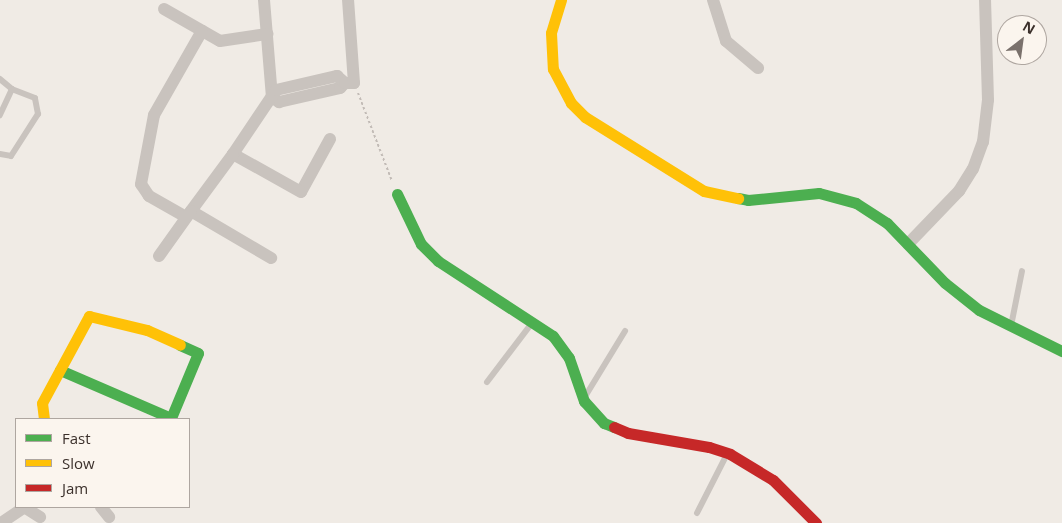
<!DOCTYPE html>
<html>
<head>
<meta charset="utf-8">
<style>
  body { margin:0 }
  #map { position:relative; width:1062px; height:523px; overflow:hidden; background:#f0ebe5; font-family:"Open Sans",sans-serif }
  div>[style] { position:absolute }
  .path>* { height:2px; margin-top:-1px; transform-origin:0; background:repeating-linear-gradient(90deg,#c2bbb6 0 2.5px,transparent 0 5px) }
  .lane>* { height:6px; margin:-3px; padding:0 3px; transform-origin:3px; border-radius:3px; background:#c9c3be }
  .street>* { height:12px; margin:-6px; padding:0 6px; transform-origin:6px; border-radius:6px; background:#c9c3be }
  .fast>* { height:11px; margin:-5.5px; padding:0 5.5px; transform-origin:5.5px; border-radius:5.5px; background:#4caf50 }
  .slow>* { height:11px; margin:-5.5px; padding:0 5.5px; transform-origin:5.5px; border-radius:5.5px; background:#ffc107 }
  .jam>* { height:11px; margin:-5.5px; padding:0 5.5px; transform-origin:5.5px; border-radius:5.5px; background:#c62828 }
  span { translate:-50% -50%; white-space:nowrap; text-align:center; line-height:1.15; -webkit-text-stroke:4px #fbf5ee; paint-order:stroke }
  .legend { position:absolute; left:15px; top:418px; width:175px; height:90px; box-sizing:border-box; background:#fbf5ee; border:1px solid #aea6a0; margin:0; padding:6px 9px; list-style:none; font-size:15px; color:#3b302b }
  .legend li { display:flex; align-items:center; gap:10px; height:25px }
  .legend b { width:25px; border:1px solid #aea6a0 }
  .north { position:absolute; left:997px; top:15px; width:50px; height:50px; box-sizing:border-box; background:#fbf5ee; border:1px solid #aea6a0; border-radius:50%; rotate:30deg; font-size:14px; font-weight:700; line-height:20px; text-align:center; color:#3b302b }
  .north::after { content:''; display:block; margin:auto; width:18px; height:22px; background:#7a716c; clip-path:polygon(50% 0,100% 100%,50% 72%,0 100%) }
</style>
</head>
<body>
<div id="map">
  <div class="path">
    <i style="left:358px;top:93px;width:94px;rotate:68.9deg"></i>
  </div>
  <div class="lane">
    <i style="left:0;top:79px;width:16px;rotate:40deg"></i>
    <i style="left:12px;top:89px;width:29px;rotate:115deg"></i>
    <i style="left:0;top:154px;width:11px;rotate:10deg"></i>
    <i style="left:11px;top:156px;width:50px;rotate:-57.3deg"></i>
    <i style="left:38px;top:114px;width:16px;rotate:-101deg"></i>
    <i style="left:35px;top:98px;width:25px;rotate:-159deg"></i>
    <i style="left:1011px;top:326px;width:56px;rotate:-78.7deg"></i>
    <i style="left:487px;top:382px;width:74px;rotate:-52.7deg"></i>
    <i style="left:586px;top:395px;width:75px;rotate:-58.6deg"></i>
    <i style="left:697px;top:513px;width:66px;rotate:-63deg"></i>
  </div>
  <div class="street">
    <i style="left:264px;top:0;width:97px;rotate:85.3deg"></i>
    <i style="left:713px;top:0;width:43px;rotate:72.4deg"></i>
    <i style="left:726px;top:41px;width:42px;rotate:40.2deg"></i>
    <i style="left:164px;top:9px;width:64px;rotate:29.7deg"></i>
    <i style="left:220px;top:41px;width:48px;rotate:-8.5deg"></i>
    <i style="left:272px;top:97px;width:9px;rotate:36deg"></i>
    <i style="left:279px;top:102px;width:63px;rotate:-12.9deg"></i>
    <i style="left:340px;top:88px;width:7px;rotate:-45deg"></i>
    <i style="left:330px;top:139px;width:60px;rotate:118.7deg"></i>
    <i style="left:301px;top:192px;width:78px;rotate:-150.8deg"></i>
    <i style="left:233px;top:154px;width:77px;rotate:-56.1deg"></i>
    <i style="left:276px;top:90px;width:63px;rotate:-12.9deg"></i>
    <i style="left:337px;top:76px;width:11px;rotate:41deg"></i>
    <i style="left:345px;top:83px;width:9px"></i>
    <i style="left:354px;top:83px;width:83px;rotate:-94.1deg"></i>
    <i style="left:233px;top:154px;width:71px;rotate:126.4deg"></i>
    <i style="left:191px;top:211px;width:93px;rotate:30.4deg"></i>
    <i style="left:186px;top:217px;width:43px;rotate:-150.4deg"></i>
    <i style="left:149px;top:196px;width:14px;rotate:-124deg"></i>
    <i style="left:141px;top:184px;width:70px;rotate:-79.3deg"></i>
    <i style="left:154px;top:115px;width:97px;rotate:-60.3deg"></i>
    <i style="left:908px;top:244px;width:74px;rotate:-46.1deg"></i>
    <i style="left:959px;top:191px;width:26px;rotate:-58deg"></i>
    <i style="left:973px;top:169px;width:29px;rotate:-70deg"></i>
    <i style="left:983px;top:142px;width:42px;rotate:-83.2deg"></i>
    <i style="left:988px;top:100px;width:100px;rotate:-91.7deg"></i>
    <i style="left:159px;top:256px;width:55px;rotate:-54.6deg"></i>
    <i style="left:24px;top:507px;width:19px;rotate:32deg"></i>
    <i style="left:101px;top:507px;width:13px;rotate:51deg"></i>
    <i style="left:1px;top:523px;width:29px;rotate:-34deg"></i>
  </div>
  <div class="fast">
    <i style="left:397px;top:194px;width:55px;rotate:64.4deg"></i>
    <i style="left:421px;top:244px;width:24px;rotate:45deg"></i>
    <i style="left:438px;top:261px;width:137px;rotate:33.1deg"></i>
    <i style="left:553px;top:336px;width:27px;rotate:54deg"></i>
    <i style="left:569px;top:358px;width:46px;rotate:70.8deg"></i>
    <i style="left:584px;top:401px;width:30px;rotate:48deg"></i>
    <i style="left:604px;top:423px;width:11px;rotate:22deg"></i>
    <i style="left:738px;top:198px;width:10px;rotate:11deg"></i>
    <i style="left:748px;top:200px;width:71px;rotate:-5.6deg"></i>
    <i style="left:819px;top:193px;width:38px;rotate:15deg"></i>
    <i style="left:856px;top:203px;width:37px;rotate:33deg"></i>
    <i style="left:887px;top:223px;width:83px;rotate:46deg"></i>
    <i style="left:945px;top:283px;width:43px;rotate:38.5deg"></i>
    <i style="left:979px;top:310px;width:93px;rotate:26.3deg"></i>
    <i style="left:60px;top:370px;width:121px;rotate:23.4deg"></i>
    <i style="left:171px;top:418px;width:70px;rotate:-67.4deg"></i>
    <i style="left:198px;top:353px;width:20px;rotate:-156deg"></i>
  </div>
  <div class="slow">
    <i style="left:561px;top:0;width:34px;rotate:107deg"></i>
    <i style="left:551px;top:33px;width:36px;rotate:87deg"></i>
    <i style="left:553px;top:69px;width:38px;rotate:62deg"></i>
    <i style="left:571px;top:103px;width:20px;rotate:45deg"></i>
    <i style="left:585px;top:117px;width:140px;rotate:31.9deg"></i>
    <i style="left:704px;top:191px;width:35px;rotate:12deg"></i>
    <i style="left:44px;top:419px;width:16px;rotate:-97deg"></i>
    <i style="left:42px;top:403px;width:99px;rotate:-61.6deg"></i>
    <i style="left:89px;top:316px;width:60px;rotate:13.6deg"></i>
    <i style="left:147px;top:330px;width:36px;rotate:24deg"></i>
  </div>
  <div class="jam">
    <i style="left:614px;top:427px;width:15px;rotate:23deg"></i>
    <i style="left:628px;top:433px;width:82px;rotate:9.8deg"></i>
    <i style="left:709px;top:447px;width:22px;rotate:18deg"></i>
    <i style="left:730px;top:454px;width:50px;rotate:31.2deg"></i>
    <i style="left:773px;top:480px;width:61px;rotate:45deg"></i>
  </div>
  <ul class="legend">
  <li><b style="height:6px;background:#4caf50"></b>Fast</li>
  <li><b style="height:6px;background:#ffc107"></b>Slow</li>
  <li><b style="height:6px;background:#c62828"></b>Jam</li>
  </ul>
  <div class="north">N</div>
</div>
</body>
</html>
